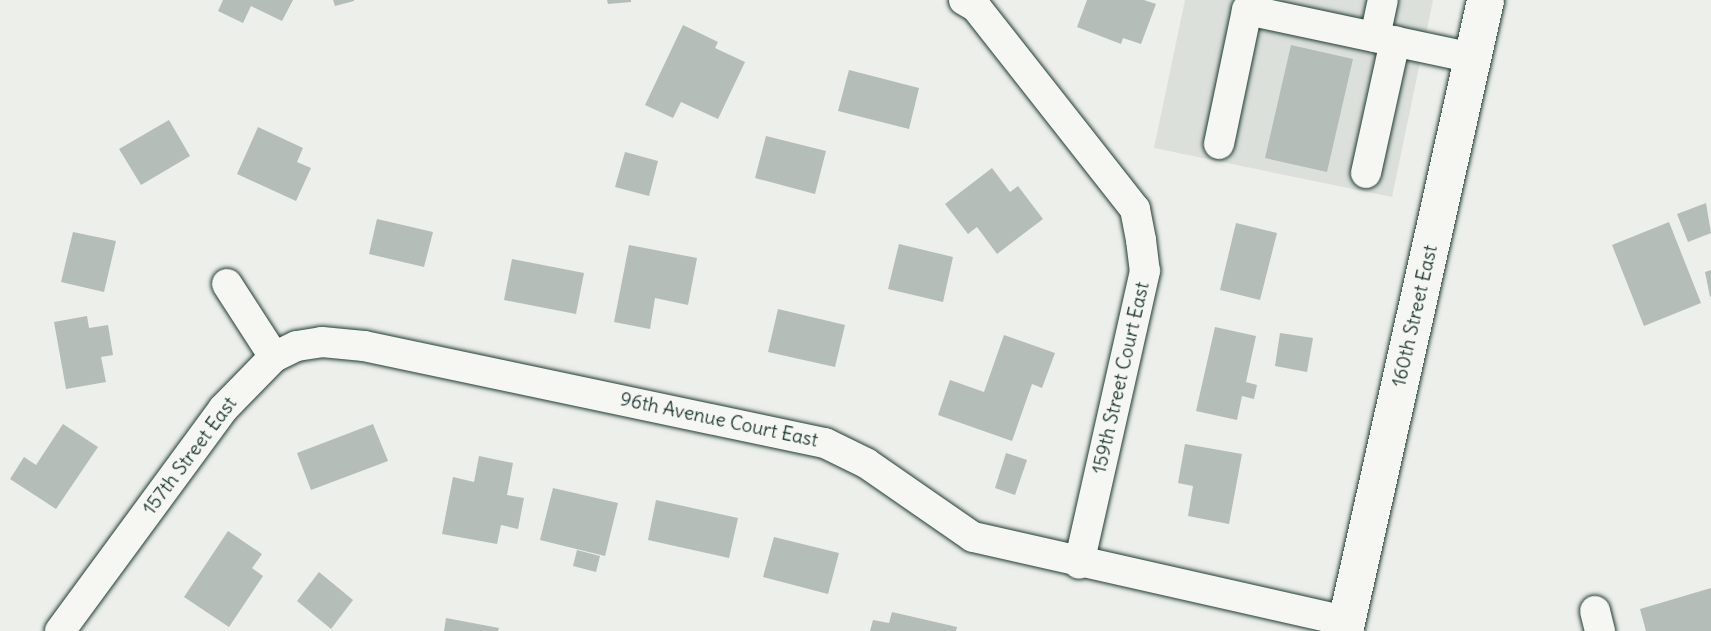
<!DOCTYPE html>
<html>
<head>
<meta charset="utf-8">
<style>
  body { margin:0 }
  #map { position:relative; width:1711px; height:631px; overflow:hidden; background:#edefea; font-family:Delius,sans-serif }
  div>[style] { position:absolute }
  .built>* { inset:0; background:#dce0db }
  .building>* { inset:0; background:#b4bdb8 }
  .roads { filter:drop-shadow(0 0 2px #1f3d34) drop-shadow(0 0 2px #1f3d34) }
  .minor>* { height:30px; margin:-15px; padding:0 15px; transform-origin:15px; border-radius:15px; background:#f6f6f2 }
  .major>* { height:37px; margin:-18.5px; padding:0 18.5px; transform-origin:18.5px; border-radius:18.5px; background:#f6f6f2 }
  span { translate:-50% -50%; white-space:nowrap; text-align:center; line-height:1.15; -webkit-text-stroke:7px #f6f6f2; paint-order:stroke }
  .street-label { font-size:19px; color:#1f3d34 }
</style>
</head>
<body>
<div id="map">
  <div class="built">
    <i style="clip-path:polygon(1185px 0,1433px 0,1392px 197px,1154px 148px)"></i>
  </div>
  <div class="building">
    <i style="clip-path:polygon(223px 0,293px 0,282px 21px,251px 6px,243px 23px,218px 11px)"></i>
    <i style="clip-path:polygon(333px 0,354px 0,354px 1px,335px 6px)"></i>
    <i style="clip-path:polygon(607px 0,631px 0,631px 2px,608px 4px)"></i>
    <i style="clip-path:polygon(1087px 0,1144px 0,1156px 4px,1141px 44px,1123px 38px,1121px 44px,1077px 27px)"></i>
    <i style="clip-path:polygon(683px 25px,718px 42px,715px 48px,745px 62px,718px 119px,681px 102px,673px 118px,645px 105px)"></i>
    <i style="clip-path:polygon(1291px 45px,1353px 59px,1327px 172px,1265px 158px)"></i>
    <i style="clip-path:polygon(849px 70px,919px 88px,909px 129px,838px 111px)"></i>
    <i style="clip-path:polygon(169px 120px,190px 156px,141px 185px,119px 149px)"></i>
    <i style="clip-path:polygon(258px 127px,303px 148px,297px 162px,311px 168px,296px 201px,237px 174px)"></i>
    <i style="clip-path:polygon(766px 136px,826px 151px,815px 194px,755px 178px)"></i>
    <i style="clip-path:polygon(625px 152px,658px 161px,649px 196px,615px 187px)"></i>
    <i style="clip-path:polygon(992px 168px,1010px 192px,1018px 186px,1043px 219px,997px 254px,977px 227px,968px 234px,945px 204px)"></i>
    <i style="clip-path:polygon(1706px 203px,1711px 233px,1688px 242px,1677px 214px)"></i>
    <i style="clip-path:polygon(377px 219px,433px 232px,424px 267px,369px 254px)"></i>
    <i style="clip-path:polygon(1669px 222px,1701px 303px,1644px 326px,1612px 245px)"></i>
    <i style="clip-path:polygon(1236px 223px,1277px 233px,1260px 300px,1220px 290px)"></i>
    <i style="clip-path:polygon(73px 232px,116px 241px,104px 292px,61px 282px)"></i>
    <i style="clip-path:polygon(899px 244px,953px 257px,943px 302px,888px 289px)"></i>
    <i style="clip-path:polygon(629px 245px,697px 258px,688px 305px,655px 298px,650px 329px,614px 322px)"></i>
    <i style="clip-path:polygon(512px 259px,584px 273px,576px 314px,504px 300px)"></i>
    <i style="clip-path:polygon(1711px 270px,1711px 297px,1710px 297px,1705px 272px)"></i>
    <i style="clip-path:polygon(778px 309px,845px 325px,835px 367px,768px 352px)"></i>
    <i style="clip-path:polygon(87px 316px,89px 328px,108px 325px,113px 355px,101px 357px,106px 382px,66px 389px,54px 322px)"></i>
    <i style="clip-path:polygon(1215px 327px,1256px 336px,1246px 382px,1257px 385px,1254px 399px,1242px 396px,1237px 420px,1196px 411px)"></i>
    <i style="clip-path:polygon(1280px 333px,1313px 338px,1307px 372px,1275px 366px)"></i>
    <i style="clip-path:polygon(1004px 335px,1055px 353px,1042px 388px,1032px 384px,1012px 441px,938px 415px,950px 380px,984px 392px)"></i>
    <i style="clip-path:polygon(63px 424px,98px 447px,56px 509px,10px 479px,24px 457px,36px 465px)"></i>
    <i style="clip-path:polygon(373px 424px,388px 461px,311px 490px,297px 453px)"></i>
    <i style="clip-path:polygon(1185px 444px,1242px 454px,1229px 524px,1188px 516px,1193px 486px,1178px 483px)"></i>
    <i style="clip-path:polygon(1006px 453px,1027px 460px,1015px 495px,995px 488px)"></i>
    <i style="clip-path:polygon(479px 456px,513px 463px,507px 495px,524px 498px,518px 529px,501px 525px,497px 544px,442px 534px,453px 477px,474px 482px)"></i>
    <i style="clip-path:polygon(553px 488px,618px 503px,605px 556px,540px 540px)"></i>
    <i style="clip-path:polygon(656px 500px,738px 518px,729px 558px,648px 540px)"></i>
    <i style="clip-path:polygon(228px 531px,262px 554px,252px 568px,263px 576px,229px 627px,184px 597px)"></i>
    <i style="clip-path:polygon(774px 537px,839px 553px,828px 594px,763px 577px)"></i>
    <i style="clip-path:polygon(577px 550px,600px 556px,596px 572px,573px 566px)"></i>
    <i style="clip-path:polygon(319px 572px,353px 600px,331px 629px,297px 601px)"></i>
    <i style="clip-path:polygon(1711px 588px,1711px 631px,1646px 631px,1640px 609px)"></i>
    <i style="clip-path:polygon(892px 612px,957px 627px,956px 631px,870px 631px,873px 620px,889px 623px)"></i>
    <i style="clip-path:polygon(446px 618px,499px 628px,498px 631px,444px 631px)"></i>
  </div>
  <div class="roads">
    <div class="minor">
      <i style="left:964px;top:0;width:14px;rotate:30deg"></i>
      <i style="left:976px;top:7px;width:257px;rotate:51.8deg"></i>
      <i style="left:1135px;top:209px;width:32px;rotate:79deg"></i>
      <i style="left:1141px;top:240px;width:31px;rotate:83deg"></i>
      <i style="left:1145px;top:271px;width:300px;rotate:102.7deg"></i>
      <i style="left:1375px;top:37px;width:38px;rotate:-78deg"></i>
      <i style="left:1219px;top:144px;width:137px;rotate:-78.2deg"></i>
      <i style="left:1247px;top:10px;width:231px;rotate:12deg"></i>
      <i style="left:1366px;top:173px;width:135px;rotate:-77.6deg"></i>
      <i style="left:227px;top:284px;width:87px;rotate:57.2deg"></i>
      <i style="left:1595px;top:611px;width:21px;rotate:76deg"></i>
      <i style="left:60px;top:631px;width:275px;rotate:-53.7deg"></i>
      <i style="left:223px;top:409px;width:73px;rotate:-45.6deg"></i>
      <i style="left:274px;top:357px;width:25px;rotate:-26deg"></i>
      <i style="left:297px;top:346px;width:25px;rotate:-9deg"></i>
      <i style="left:322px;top:342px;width:42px;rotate:5.4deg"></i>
      <i style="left:364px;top:346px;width:471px;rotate:11.9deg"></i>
      <i style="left:825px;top:443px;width:46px;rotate:26deg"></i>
      <i style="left:866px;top:463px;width:130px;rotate:34.7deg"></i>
      <i style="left:973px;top:537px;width:382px;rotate:12.7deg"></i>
    </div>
    <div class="major">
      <i style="left:1344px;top:631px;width:647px;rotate:-77.4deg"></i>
    </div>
  </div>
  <div class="street-label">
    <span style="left:1415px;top:316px;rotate:-77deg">160th Street East</span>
    <span style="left:1121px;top:378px;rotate:-77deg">159th Street Court East</span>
    <span style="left:719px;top:420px;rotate:12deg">96th Avenue Court East</span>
    <span style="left:190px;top:456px;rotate:-53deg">157th Street East</span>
  </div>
</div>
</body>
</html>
